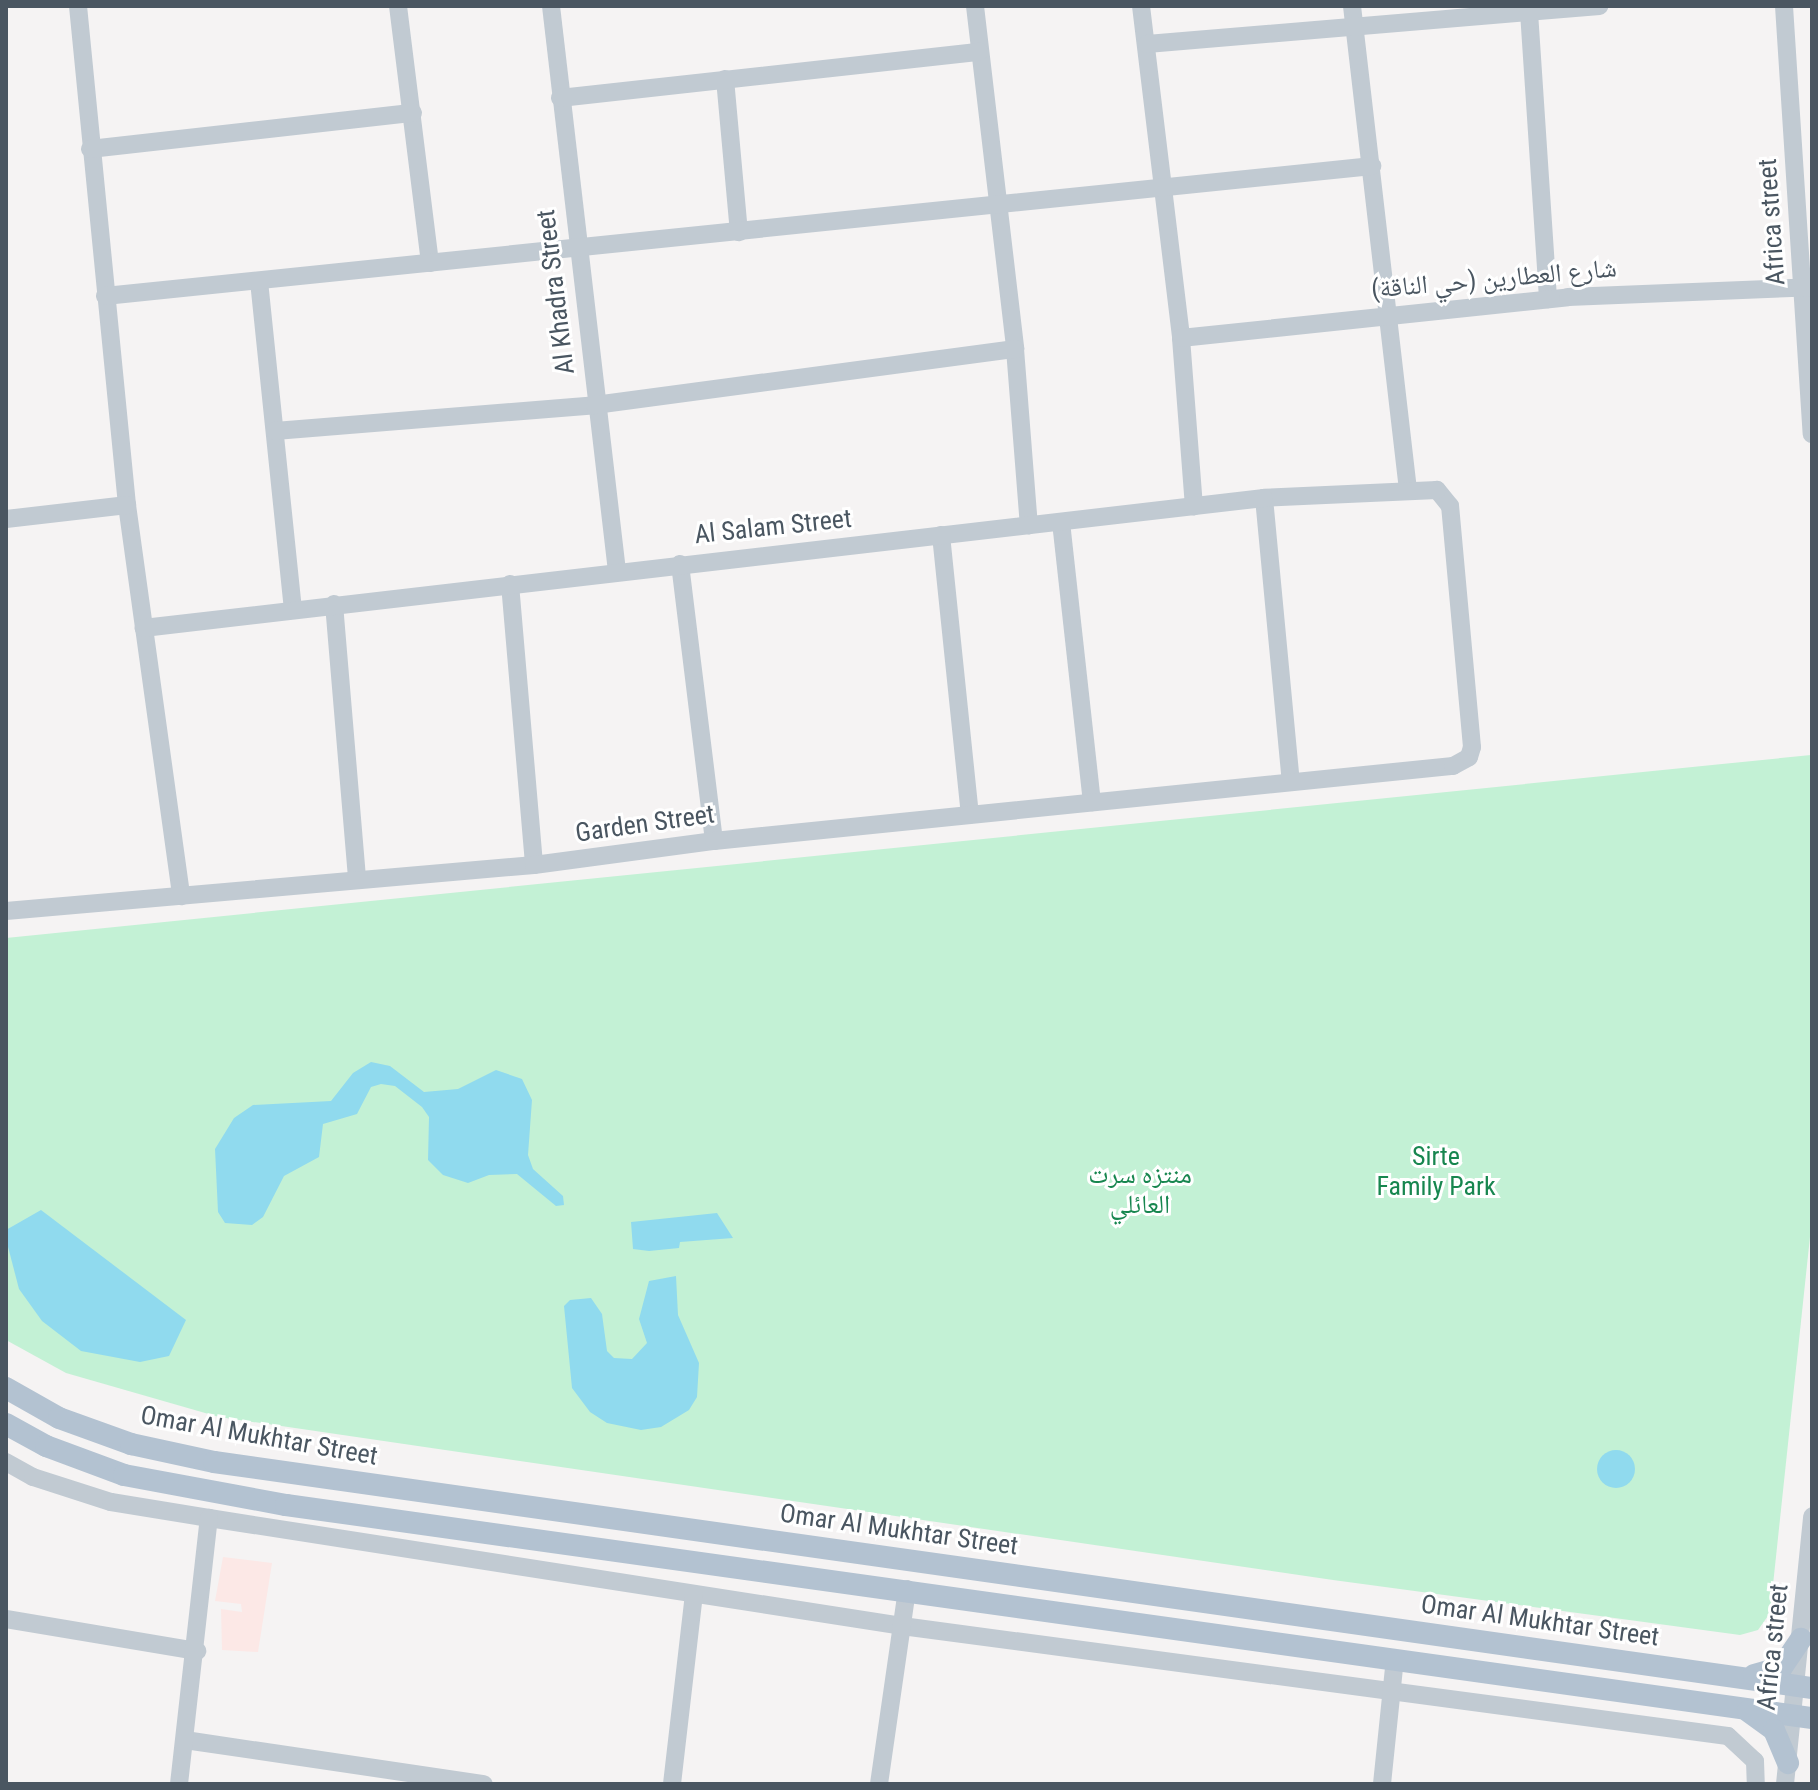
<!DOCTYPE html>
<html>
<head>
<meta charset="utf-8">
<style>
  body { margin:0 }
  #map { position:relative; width:1818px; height:1790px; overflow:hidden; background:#f5f3f3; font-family:"Roboto Condensed","Noto Naskh Arabic",sans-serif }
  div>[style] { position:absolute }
  .medical>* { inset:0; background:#fce8e6 }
  .green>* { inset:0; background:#c3f1d5 }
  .water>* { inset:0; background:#90daee }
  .round { border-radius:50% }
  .minor>* { height:18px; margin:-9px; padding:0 9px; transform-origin:9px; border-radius:9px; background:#c1cad2 }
  .major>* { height:22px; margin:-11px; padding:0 11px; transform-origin:11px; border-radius:11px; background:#b3c2d1 }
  span { translate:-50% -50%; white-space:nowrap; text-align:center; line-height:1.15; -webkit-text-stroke:6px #fff; paint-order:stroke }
  .street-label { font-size:26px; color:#4a5661 }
  .park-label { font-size:26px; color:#17864f }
  .frame { position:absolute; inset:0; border:8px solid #4a5661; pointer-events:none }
</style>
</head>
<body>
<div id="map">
  <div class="medical">
    <i style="clip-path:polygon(223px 1557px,272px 1563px,258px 1652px,222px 1650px,221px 1609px,242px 1612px,241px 1604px,215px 1601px)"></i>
  </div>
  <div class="green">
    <i style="clip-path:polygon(1811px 755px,1812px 1218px,1770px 1613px,1758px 1630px,1740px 1635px,1333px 1580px,219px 1417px,66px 1373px,6px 1340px,6px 938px)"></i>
  </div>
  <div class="water">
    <i style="clip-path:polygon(371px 1062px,390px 1066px,424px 1092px,458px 1089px,496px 1070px,522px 1079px,532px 1100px,528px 1155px,533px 1169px,563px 1196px,564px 1205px,556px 1206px,517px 1174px,489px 1175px,468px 1183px,443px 1175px,428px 1160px,429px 1117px,422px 1107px,395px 1086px,381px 1084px,371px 1087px,357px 1114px,323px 1124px,319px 1157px,284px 1176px,263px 1217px,252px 1225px,225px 1223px,218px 1212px,215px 1149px,234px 1118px,253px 1105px,331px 1101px,353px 1073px)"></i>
    <i style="clip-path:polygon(41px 1210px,186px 1320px,169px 1356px,140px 1362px,81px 1351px,42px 1321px,19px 1289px,6px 1239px,6px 1230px)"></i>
    <i style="clip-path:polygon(717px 1213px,733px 1238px,680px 1242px,679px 1248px,649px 1251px,633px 1249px,631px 1222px)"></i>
    <i style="clip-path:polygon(676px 1276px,678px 1315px,699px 1363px,697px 1397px,689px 1410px,661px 1427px,641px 1430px,607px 1423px,590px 1412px,572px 1388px,564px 1306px,570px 1300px,591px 1298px,602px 1314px,607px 1351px,614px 1358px,632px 1359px,647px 1343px,639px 1319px,649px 1281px)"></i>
    <i class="round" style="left:1597px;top:1450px;width:38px;height:38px"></i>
  </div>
  <div class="minor">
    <i style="left:78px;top:6px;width:501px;rotate:84.39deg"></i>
    <i style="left:127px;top:505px;width:395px;rotate:82.1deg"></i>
    <i style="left:398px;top:6px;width:259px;rotate:82.9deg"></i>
    <i style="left:551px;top:6px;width:569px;rotate:83.34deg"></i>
    <i style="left:975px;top:6px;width:345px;rotate:83.3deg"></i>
    <i style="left:1015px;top:349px;width:177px;rotate:85.5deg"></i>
    <i style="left:1141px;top:6px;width:334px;rotate:83.1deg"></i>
    <i style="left:1181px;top:338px;width:169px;rotate:85.6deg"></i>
    <i style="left:1352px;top:6px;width:487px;rotate:83.4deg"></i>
    <i style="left:1784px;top:6px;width:429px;rotate:86.3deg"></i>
    <i style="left:1529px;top:12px;width:288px;rotate:86.2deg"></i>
    <i style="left:1147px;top:44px;width:454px;rotate:-4.8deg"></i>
    <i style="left:725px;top:79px;width:154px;rotate:84.8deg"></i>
    <i style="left:560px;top:98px;width:422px;rotate:-6.3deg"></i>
    <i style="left:90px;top:149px;width:325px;rotate:-6.4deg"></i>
    <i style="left:259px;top:281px;width:329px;rotate:84.1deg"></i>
    <i style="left:105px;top:296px;width:1274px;rotate:-5.86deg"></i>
    <i style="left:1181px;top:338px;width:389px;rotate:-6deg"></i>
    <i style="left:1568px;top:297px;width:244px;rotate:-2.3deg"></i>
    <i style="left:275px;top:431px;width:321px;rotate:-4.6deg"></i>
    <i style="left:595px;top:405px;width:424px;rotate:-7.6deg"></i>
    <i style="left:1264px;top:498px;width:284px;rotate:84.6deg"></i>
    <i style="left:6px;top:519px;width:122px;rotate:-6.6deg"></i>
    <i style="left:1061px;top:522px;width:282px;rotate:83.7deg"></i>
    <i style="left:941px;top:535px;width:281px;rotate:84.1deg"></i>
    <i style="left:680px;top:564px;width:279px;rotate:83deg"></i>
    <i style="left:510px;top:584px;width:282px;rotate:85.1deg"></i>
    <i style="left:334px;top:604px;width:276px;rotate:85.2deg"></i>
    <i style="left:6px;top:911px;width:530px;rotate:-4.98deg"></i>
    <i style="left:534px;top:865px;width:182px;rotate:-7.6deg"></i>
    <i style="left:714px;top:841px;width:743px;rotate:-5.8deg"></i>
    <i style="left:1453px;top:766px;width:18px;rotate:-29deg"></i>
    <i style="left:1469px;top:757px;width:10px;rotate:-73deg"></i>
    <i style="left:1472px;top:747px;width:242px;rotate:-95.2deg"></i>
    <i style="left:1450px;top:506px;width:21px;rotate:-129deg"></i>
    <i style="left:1437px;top:490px;width:173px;rotate:177.4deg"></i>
    <i style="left:1264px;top:498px;width:1128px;rotate:173.38deg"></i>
    <i style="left:6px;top:1462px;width:31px;rotate:29deg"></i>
    <i style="left:33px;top:1477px;width:82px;rotate:17.8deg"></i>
    <i style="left:111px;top:1502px;width:99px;rotate:9.3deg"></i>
    <i style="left:209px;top:1518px;width:701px;rotate:8.86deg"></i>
    <i style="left:902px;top:1626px;width:833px;rotate:7.59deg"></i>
    <i style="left:1728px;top:1736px;width:37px;rotate:43deg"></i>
    <i style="left:1755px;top:1761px;width:23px;rotate:88deg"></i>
    <i style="left:6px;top:1619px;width:194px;rotate:9.5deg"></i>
    <i style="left:185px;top:1740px;width:302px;rotate:8.4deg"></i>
    <i style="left:179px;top:1784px;width:268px;rotate:-83.6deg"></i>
    <i style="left:672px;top:1784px;width:190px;rotate:-83.4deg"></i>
    <i style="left:879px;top:1784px;width:197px;rotate:-81.8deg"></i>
    <i style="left:1382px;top:1784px;width:126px;rotate:-84.1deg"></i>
    <i style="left:1785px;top:1784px;width:269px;rotate:-84.2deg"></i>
  </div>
  <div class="major">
    <i style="left:6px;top:1388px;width:61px;rotate:29.5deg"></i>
    <i style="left:59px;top:1418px;width:77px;rotate:19.9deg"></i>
    <i style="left:131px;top:1444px;width:85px;rotate:12.2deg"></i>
    <i style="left:214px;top:1462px;width:1614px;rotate:8.05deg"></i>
    <i style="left:6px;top:1424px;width:46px;rotate:28.8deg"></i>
    <i style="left:46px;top:1446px;width:83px;rotate:20.4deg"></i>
    <i style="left:124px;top:1475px;width:165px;rotate:10.5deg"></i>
    <i style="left:286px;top:1505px;width:1541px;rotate:7.95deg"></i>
    <i style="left:1754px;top:1675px;width:29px;rotate:-16deg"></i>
    <i style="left:1782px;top:1667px;width:34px;rotate:-56deg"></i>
    <i style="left:1748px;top:1711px;width:32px;rotate:36deg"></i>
    <i style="left:1774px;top:1730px;width:36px;rotate:67deg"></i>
  </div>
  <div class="street-label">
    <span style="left:1772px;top:222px;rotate:-94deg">Africa street</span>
    <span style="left:1494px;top:279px;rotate:-5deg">شارع العطارين (حي الناقة)</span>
    <span style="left:556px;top:292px;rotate:-97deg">Al Khadra Street</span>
    <span style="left:773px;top:527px;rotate:-6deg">Al Salam Street</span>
    <span style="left:645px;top:824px;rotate:-8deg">Garden Street</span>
    <span style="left:259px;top:1436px;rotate:10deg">Omar Al Mukhtar Street</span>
    <span style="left:899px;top:1530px;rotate:8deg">Omar Al Mukhtar Street</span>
    <span style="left:1540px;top:1621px;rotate:8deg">Omar Al Mukhtar Street</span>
    <span style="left:1773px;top:1647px;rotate:-84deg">Africa street</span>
  </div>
  <div class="park-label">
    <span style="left:1436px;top:1172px">Sirte<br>Family Park</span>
    <span style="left:1140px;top:1190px">منتزه سرت<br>العائلي</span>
  </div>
  <div class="frame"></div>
</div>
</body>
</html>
